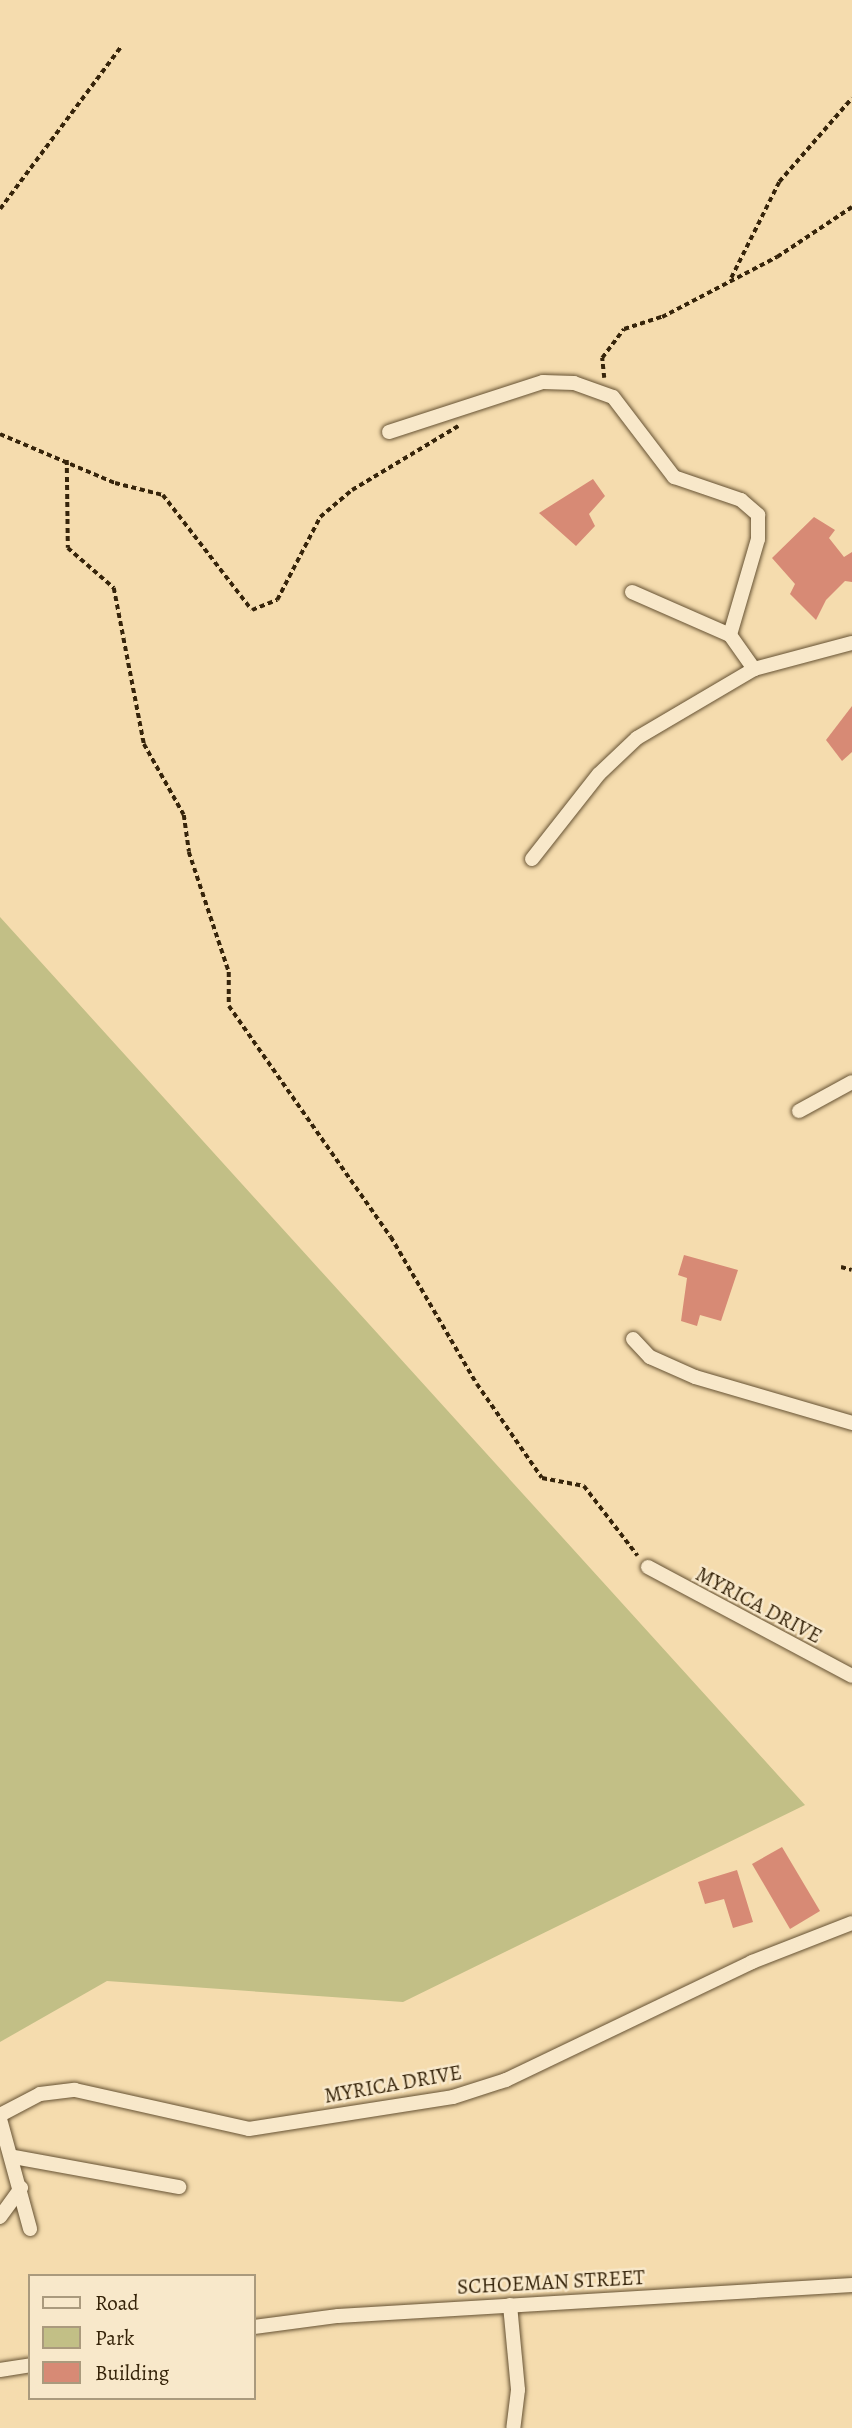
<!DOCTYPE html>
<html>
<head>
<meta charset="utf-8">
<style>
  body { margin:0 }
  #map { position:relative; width:852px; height:2428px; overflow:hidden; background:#f5dcae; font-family:Alegreya,serif }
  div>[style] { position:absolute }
  .green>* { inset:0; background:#c2bf86 }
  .building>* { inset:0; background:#d78a75 }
  .path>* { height:3.5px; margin-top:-1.75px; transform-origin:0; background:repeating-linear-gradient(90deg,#36240a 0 5px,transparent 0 8.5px) }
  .roads { filter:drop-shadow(0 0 2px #665233) drop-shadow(0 0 2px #665233) }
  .minor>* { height:14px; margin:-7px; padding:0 7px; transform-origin:7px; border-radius:7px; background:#f8e8ca }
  span { translate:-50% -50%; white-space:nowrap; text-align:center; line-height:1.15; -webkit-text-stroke:5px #f8e8ca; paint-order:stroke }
  .street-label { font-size:21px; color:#36240a }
  .legend { position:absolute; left:28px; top:2274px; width:228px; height:126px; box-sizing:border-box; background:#f8e8ca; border:2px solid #aa9a7d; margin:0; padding:9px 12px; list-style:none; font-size:21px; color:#36240a }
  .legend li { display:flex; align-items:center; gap:14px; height:35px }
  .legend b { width:35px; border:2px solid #aa9a7d }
</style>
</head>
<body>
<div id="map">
  <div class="green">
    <i style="clip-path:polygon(0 917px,805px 1805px,403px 2002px,107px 1981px,0 2042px)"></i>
  </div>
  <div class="building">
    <i style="clip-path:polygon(593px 479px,605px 496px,589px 514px,595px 526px,576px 546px,539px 513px)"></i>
    <i style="clip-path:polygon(814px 517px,835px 530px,829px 538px,844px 557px,852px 552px,852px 582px,845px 581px,826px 600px,816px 620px,790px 594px,795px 584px,772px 558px)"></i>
    <i style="clip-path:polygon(852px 706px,852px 752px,842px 761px,826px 740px)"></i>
    <i style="clip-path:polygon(684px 1255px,738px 1270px,721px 1321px,700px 1315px,697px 1326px,681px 1321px,687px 1278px,678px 1275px)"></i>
    <i style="clip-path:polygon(782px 1847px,820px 1911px,790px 1929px,752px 1864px)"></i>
    <i style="clip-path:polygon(737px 1870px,753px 1922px,733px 1928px,724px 1899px,705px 1904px,698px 1882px)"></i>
  </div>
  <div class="path">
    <i style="left:0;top:209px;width:201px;rotate:-53.3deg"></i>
    <i style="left:731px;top:278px;width:107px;rotate:-63.4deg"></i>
    <i style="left:779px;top:182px;width:111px;rotate:-49deg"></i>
    <i style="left:604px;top:378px;width:20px;rotate:-96deg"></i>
    <i style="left:602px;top:358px;width:36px;rotate:-53deg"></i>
    <i style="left:624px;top:329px;width:40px;rotate:-18deg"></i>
    <i style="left:662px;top:317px;width:130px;rotate:-27.6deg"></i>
    <i style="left:777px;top:257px;width:90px;rotate:-33.7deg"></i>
    <i style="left:0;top:434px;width:125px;rotate:23.1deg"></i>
    <i style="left:115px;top:483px;width:49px;rotate:14deg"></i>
    <i style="left:163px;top:495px;width:145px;rotate:52.3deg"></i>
    <i style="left:252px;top:610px;width:27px;rotate:-22deg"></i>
    <i style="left:277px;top:600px;width:93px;rotate:-62.6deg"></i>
    <i style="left:320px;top:517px;width:42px;rotate:-40.2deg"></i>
    <i style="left:352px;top:490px;width:124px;rotate:-31.1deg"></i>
    <i style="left:67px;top:460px;width:88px;rotate:89.3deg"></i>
    <i style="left:68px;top:548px;width:61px;rotate:41deg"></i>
    <i style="left:114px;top:588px;width:159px;rotate:79.1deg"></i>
    <i style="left:144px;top:744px;width:81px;rotate:60.6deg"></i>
    <i style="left:184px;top:815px;width:37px;rotate:82deg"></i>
    <i style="left:189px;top:852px;width:126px;rotate:71.6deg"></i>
    <i style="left:229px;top:972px;width:34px;rotate:90deg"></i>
    <i style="left:229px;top:1006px;width:282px;rotate:55deg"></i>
    <i style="left:391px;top:1237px;width:170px;rotate:59.7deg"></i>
    <i style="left:477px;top:1384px;width:114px;rotate:55.3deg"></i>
    <i style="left:542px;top:1478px;width:43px;rotate:10.8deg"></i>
    <i style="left:584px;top:1486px;width:88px;rotate:52.4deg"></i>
    <i style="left:841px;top:1267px;width:11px;rotate:15deg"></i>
  </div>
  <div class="roads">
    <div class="minor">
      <i style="left:389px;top:432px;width:162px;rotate:-18deg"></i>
      <i style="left:543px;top:382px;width:31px;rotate:2deg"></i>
      <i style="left:574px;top:383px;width:41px;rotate:19.7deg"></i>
      <i style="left:613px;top:397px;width:101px;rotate:52.7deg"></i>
      <i style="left:674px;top:477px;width:71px;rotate:18.9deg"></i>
      <i style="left:741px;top:500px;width:23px;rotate:41deg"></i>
      <i style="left:758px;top:515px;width:24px;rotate:90deg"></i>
      <i style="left:758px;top:539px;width:100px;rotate:106.3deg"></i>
      <i style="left:730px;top:635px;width:42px;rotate:54.8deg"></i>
      <i style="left:632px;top:592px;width:107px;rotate:23.7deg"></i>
      <i style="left:532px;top:859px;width:108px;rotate:-51.8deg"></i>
      <i style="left:599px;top:774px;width:52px;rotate:-43.5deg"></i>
      <i style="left:637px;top:738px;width:136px;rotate:-30.5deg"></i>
      <i style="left:754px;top:669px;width:101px;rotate:-14.9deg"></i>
      <i style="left:799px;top:1111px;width:60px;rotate:-28.7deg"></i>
      <i style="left:633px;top:1339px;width:25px;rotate:47deg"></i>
      <i style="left:650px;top:1357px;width:49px;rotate:24deg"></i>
      <i style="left:695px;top:1377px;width:164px;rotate:16.3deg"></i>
      <i style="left:648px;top:1567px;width:231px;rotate:28.1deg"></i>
      <i style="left:0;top:2115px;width:45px;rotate:-27.7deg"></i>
      <i style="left:40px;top:2094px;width:35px;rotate:-7deg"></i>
      <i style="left:75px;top:2090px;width:178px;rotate:12.6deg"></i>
      <i style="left:249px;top:2129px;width:206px;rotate:-8.9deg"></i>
      <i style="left:453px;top:2097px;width:56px;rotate:-17.8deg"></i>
      <i style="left:506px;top:2080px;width:273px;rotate:-25.6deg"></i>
      <i style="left:752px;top:1962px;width:107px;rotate:-21.3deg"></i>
      <i style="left:0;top:2119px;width:114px;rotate:74.7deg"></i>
      <i style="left:14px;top:2157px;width:168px;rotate:10.3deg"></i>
      <i style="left:0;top:2217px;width:36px;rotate:-54deg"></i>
      <i style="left:510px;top:2305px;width:85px;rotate:84.6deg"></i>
      <i style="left:518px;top:2390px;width:38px;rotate:97deg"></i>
      <i style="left:254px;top:2327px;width:85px;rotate:-7.5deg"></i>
      <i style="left:338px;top:2316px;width:515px;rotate:-3.45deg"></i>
      <i style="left:0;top:2370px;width:30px;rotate:-9deg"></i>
    </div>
  </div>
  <div class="street-label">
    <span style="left:759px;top:1605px;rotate:28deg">MYRICA DRIVE</span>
    <span style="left:393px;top:2084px;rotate:-10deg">MYRICA DRIVE</span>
    <span style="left:551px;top:2282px;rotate:-3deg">SCHOEMAN STREET</span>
  </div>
  <ul class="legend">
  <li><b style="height:9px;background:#f8e8ca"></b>Road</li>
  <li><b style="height:19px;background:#c2bf86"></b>Park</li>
  <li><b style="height:19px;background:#d78a75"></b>Building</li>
  </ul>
</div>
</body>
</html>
